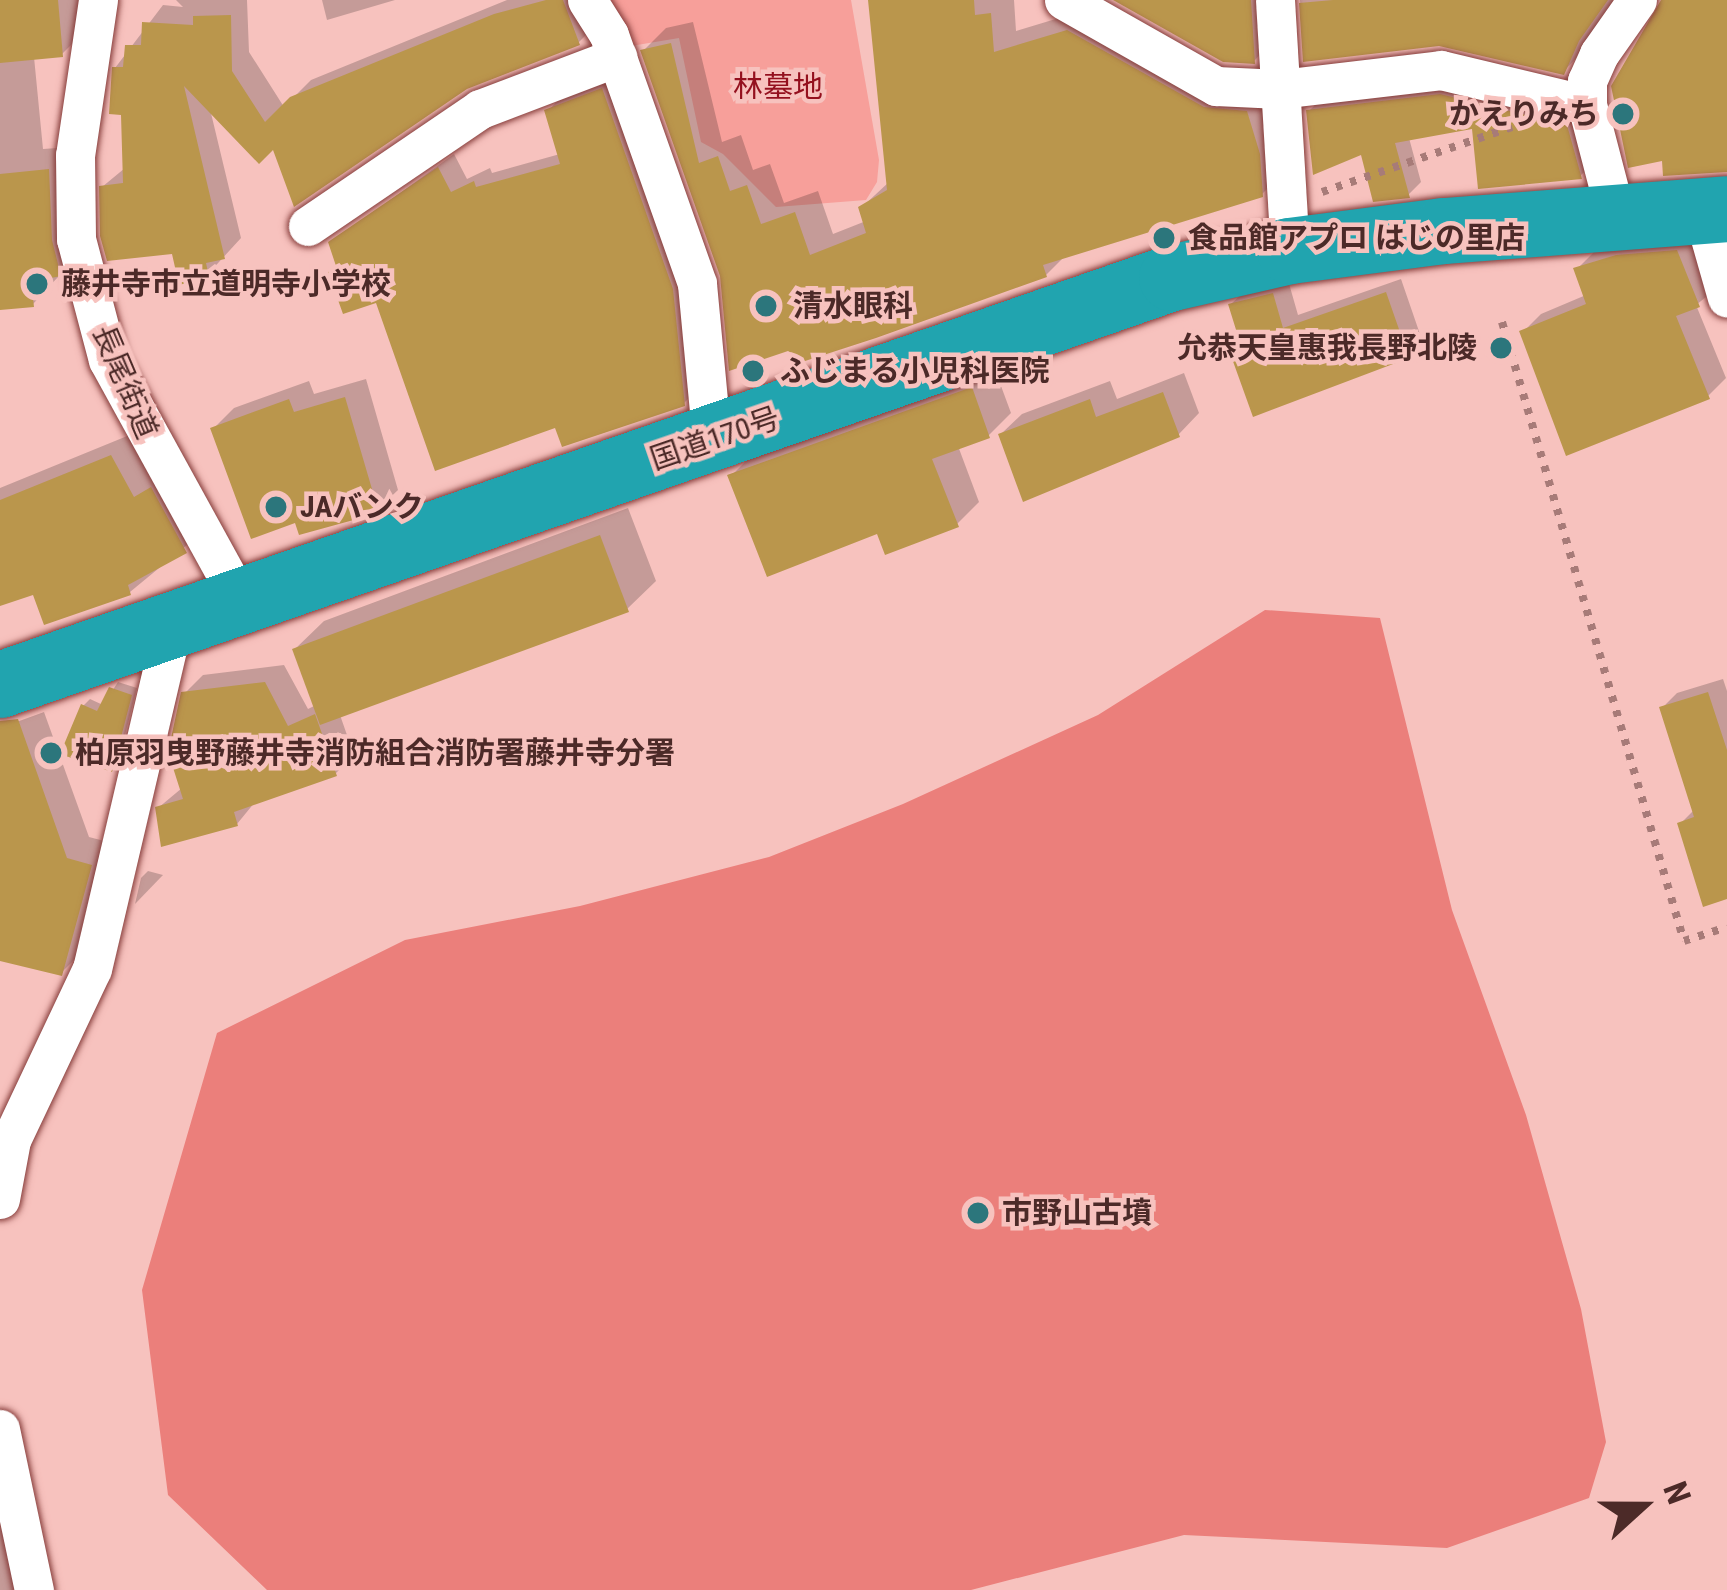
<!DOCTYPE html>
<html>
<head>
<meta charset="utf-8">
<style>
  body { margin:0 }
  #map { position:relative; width:1727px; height:1590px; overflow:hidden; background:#f7c2be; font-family:"Roboto Condensed","Noto Sans JP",sans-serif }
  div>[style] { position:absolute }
  .green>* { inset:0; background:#f79f9a }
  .forest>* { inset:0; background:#eb7f7b }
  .shadow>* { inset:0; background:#0003 }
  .building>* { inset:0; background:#ba964c }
  .path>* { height:8px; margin-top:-4px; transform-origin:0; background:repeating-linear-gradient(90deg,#a77b78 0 6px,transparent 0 15px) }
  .roads { filter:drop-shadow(0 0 3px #863c3a) drop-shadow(0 0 3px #863c3a) }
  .street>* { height:39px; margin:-19.5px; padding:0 19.5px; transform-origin:19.5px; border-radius:19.5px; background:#fff }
  .highway>* { height:66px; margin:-33px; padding:0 33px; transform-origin:33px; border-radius:33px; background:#21a4af }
  .dots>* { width:33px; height:33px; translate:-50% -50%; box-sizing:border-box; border:6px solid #f7c2be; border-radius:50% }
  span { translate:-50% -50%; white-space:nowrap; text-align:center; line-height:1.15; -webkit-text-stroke:9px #f7c2be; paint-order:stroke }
  .park-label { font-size:30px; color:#94101e }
  .poi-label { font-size:30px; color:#4c2a28; font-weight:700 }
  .right { translate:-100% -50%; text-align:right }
  .left { translate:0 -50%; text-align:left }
  .street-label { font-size:30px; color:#4c2a28 }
  .north { position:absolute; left:1583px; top:1446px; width:120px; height:120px; -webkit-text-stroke:9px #f7c2be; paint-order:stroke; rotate:69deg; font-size:33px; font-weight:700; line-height:48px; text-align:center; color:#4c2a28 }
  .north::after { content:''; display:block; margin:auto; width:42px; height:54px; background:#4c2a28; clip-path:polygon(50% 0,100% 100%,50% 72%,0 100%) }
</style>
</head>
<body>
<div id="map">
  <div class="green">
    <i style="clip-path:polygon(600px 0,851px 0,879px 160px,877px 182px,866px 200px,776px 207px,723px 154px,701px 142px,679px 38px,625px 47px)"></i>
  </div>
  <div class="forest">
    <i style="clip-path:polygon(1265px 610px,1380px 618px,1452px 910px,1526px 1115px,1581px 1309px,1606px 1442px,1589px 1498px,1447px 1548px,1184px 1535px,971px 1590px,267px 1590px,168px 1495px,142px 1290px,217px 1033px,405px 940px,580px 906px,769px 857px,903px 804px,1098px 715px)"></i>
  </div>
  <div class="shadow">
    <i style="clip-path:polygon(0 0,83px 0,86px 30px,62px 54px,34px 57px,43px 149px,72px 147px,84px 249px,33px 304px,0 307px)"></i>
    <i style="clip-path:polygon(176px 0,247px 0,249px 52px,284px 107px,311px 80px,507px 0,586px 0,596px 25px,578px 43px,274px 145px,210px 109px,241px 238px,208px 274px,102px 187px,125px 168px,124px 112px,115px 68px,163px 5px,183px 7px)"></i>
    <i style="clip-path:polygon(322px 0,395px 0,327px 20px)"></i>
    <i style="clip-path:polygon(929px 0,1014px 0,1016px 31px,1092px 8px,1269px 89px,1285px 171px,1261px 195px,1065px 256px,1046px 275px,723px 275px,643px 51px,666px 28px,693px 22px,722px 142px,741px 135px,753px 170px,770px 164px,784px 203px,818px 191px,833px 234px,866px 221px,861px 208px,889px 182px)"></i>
    <i style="clip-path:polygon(1117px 0,1273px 0,1275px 39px,1254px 61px)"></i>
    <i style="clip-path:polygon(1300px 0,1614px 0,1585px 49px,1563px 72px,1439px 43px,1305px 59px)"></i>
    <i style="clip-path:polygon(618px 75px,688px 272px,699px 388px,683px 404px,557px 424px,378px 299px,331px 273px,339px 265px,331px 243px,454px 154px,467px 179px,490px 168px,492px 173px,560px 154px,548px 111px,563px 95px)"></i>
    <i style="clip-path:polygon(1454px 83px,1579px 113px,1593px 164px,1580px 176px,1474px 126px,1409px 138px,1421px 182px,1408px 195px,1363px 151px,1309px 111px,1322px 98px)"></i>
    <i style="clip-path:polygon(1695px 234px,1721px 285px,1696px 305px,1726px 378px,1708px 396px,1523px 332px,1541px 314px,1586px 295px,1577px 269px,1595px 251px)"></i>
    <i style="clip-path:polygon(1401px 279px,1422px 340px,1407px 355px,1234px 354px,1244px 344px,1231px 304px,1246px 290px,1288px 280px,1298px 315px)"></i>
    <i style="clip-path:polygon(994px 367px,1011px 413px,988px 436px,958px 446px,979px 502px,957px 524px,878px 530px,731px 476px,753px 454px)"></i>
    <i style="clip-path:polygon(1184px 373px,1199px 413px,1179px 434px,1001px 434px,1022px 414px,1110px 381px,1117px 399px)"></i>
    <i style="clip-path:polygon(366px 379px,398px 490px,377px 510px,296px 519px,213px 429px,234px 408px,309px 381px,314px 394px)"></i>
    <i style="clip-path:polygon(137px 432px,210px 526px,130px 592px,35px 591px,0 603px,0 488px)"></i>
    <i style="clip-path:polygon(628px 508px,656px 581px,627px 609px,340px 715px,354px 755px,336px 773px,255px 802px,237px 824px,158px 808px,182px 788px,184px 694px,203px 675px,284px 665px,308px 709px,316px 705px,295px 649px,324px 621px)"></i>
    <i style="clip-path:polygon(1723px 679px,1727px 691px,1727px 896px,1680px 824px,1695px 809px,1662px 708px,1677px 693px)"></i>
    <i style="clip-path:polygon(118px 682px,137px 688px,118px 762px,111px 768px,83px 706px,90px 699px,103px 705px)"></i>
    <i style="clip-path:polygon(44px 712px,89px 837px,112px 843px,83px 951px,61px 973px,0 957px,0 728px)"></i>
    <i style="clip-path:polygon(148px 871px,163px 875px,135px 904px,141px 878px)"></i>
    <i style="clip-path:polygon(0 1502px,35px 1590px,0 1590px)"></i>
  </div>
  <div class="building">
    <i style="clip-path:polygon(0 0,58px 0,63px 57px,0 63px)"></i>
    <i style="clip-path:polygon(546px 0,563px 0,580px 45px,467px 89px,294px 207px,273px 150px,259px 164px,184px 86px,225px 259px,206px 263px,209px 277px,179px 285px,172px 254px,107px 261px,100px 236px,99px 186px,123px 183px,121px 115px,109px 114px,112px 67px,123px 67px,125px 45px,141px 45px,142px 22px,193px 25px,193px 16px,231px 15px,232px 71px,265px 122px,290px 97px,494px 14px)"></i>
    <i style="clip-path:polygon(868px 0,974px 0,975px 15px,991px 13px,994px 52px,1067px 30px,1204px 107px,1247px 111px,1260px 154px,1263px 197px,1043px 265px,1047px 277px,876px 338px,805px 361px,788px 351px,729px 371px,720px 276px,640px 50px,671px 43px,699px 163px,718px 156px,730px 191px,747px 185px,761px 224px,795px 212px,810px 255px,866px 233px,858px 207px,887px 190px)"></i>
    <i style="clip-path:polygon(1113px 0,1251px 0,1255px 64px,1223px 62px)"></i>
    <i style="clip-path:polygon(1333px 0,1608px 0,1579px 41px,1564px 75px,1439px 46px,1303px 62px,1299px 3px)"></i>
    <i style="clip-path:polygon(1661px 0,1727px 0,1727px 172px,1663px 176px,1662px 161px,1628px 168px,1611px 86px)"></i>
    <i style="clip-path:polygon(602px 88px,673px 289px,685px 406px,562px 447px,555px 428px,435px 471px,376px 303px,343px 314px,328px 272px,337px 269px,328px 242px,438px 167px,451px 192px,474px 181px,476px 187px,560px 164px,544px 110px)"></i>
    <i style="clip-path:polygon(1440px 94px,1567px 125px,1582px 179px,1478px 189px,1472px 129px,1395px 143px,1410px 198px,1373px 202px,1361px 155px,1313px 175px,1306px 110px)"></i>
    <i style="clip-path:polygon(49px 169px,52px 240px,61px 276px,31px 282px,34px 307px,0 310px,0 174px)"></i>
    <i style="clip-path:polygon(1677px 250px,1700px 307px,1676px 316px,1710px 399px,1566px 456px,1519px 331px,1586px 304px,1573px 268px,1616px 255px)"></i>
    <i style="clip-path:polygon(1386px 292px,1409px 358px,1253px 417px,1230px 353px,1242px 349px,1228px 304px,1273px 293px,1283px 328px)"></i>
    <i style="clip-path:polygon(972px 387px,990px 438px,932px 459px,959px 527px,885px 555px,877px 534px,767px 577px,727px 475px)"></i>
    <i style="clip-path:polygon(1163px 392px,1180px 437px,1023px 502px,998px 434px,1090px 399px,1096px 417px)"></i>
    <i style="clip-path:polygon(345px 397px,379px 513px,299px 535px,295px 523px,251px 539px,210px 428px,289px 399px,294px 412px)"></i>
    <i style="clip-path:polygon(111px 455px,134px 497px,151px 487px,187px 553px,128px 585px,131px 595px,44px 625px,33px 595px,0 606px,0 500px)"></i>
    <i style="clip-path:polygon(600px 535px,629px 612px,320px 725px,292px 649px)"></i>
    <i style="clip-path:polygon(265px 682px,288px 726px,315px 714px,337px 776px,234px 812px,238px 826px,161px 847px,155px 807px,183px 799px,168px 752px,181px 692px)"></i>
    <i style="clip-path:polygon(109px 687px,132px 695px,112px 772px,60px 754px,81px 704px,97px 711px)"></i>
    <i style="clip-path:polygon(1708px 692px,1727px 750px,1727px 899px,1703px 907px,1677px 823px,1694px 817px,1659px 707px)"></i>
    <i style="clip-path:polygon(18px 719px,67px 858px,92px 865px,62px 976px,0 961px,0 721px)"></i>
  </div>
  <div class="path">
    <i style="left:1322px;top:192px;width:201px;rotate:-18.9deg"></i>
    <i style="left:1502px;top:322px;width:645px;rotate:73.62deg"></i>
    <i style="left:1684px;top:941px;width:45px;rotate:-18deg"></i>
  </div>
  <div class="roads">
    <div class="street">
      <i style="left:98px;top:0;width:157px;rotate:98.4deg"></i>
      <i style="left:75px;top:155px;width:84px;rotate:89.3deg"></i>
      <i style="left:76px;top:239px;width:125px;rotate:75.2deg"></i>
      <i style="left:108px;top:360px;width:274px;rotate:61.2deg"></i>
      <i style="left:587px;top:0;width:41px;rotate:57.8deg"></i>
      <i style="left:609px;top:35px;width:264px;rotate:70.5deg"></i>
      <i style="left:697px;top:284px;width:159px;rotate:84.6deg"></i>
      <i style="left:1064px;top:0;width:175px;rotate:29.5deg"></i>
      <i style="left:1216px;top:86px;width:64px;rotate:2.7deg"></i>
      <i style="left:1280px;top:89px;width:162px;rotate:-6.7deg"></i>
      <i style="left:1441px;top:70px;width:150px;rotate:13.5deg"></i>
      <i style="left:1275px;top:0;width:251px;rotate:86.6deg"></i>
      <i style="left:1702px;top:210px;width:91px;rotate:74.1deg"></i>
      <i style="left:1616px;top:216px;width:115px;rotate:-104.6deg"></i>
      <i style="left:1587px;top:105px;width:24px;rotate:-90deg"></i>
      <i style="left:1587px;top:81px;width:30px;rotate:-66deg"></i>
      <i style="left:1599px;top:54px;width:66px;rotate:-54.9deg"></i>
      <i style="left:308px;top:226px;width:208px;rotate:-34.2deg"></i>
      <i style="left:480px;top:109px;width:147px;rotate:-20.8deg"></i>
      <i style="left:0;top:1199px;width:60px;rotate:-79.4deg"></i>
      <i style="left:11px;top:1140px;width:189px;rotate:-64.7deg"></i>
      <i style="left:92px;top:969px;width:355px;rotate:-76.8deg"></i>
      <i style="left:0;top:1429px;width:165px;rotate:78.1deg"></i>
    </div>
    <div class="highway">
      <i style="left:0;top:685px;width:1241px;rotate:-19.15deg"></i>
      <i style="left:1172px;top:278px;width:121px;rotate:-12.9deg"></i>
      <i style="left:1290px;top:251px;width:155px;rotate:-7.4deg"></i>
      <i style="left:1444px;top:231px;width:284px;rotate:-4.4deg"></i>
    </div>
  </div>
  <div class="dots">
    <i style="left:1623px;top:114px;background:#2c767c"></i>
    <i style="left:1164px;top:238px;background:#2c767c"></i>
    <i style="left:37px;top:284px;background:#2c767c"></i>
    <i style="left:766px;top:306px;background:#2c767c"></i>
    <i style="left:1501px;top:348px;background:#2c767c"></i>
    <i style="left:753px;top:371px;background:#2c767c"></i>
    <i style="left:276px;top:507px;background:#2c767c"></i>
    <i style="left:51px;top:753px;background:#2c767c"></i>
    <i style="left:978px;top:1213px;background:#2c767c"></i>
  </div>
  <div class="park-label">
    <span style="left:778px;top:87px">林墓地</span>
  </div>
  <div class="poi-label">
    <span class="right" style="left:1599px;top:114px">かえりみち</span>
    <span class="left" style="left:1188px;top:238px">食品館アプロ はじの里店</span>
    <span class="left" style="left:61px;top:284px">藤井寺市立道明寺小学校</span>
    <span class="left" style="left:793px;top:306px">清水眼科</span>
    <span class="right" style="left:1477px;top:348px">允恭天皇惠我長野北陵</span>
    <span class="left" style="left:780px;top:371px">ふじまる小児科医院</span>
    <span class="left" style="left:300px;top:507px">JAバンク</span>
    <span class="left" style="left:75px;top:753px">柏原羽曳野藤井寺消防組合消防署藤井寺分署</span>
    <span class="left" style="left:1002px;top:1213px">市野山古墳</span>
  </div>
  <div class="street-label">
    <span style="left:125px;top:382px;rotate:67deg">長尾街道</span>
    <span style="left:715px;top:439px;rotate:-19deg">国道170号</span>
  </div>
  <div class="north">N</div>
</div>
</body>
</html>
